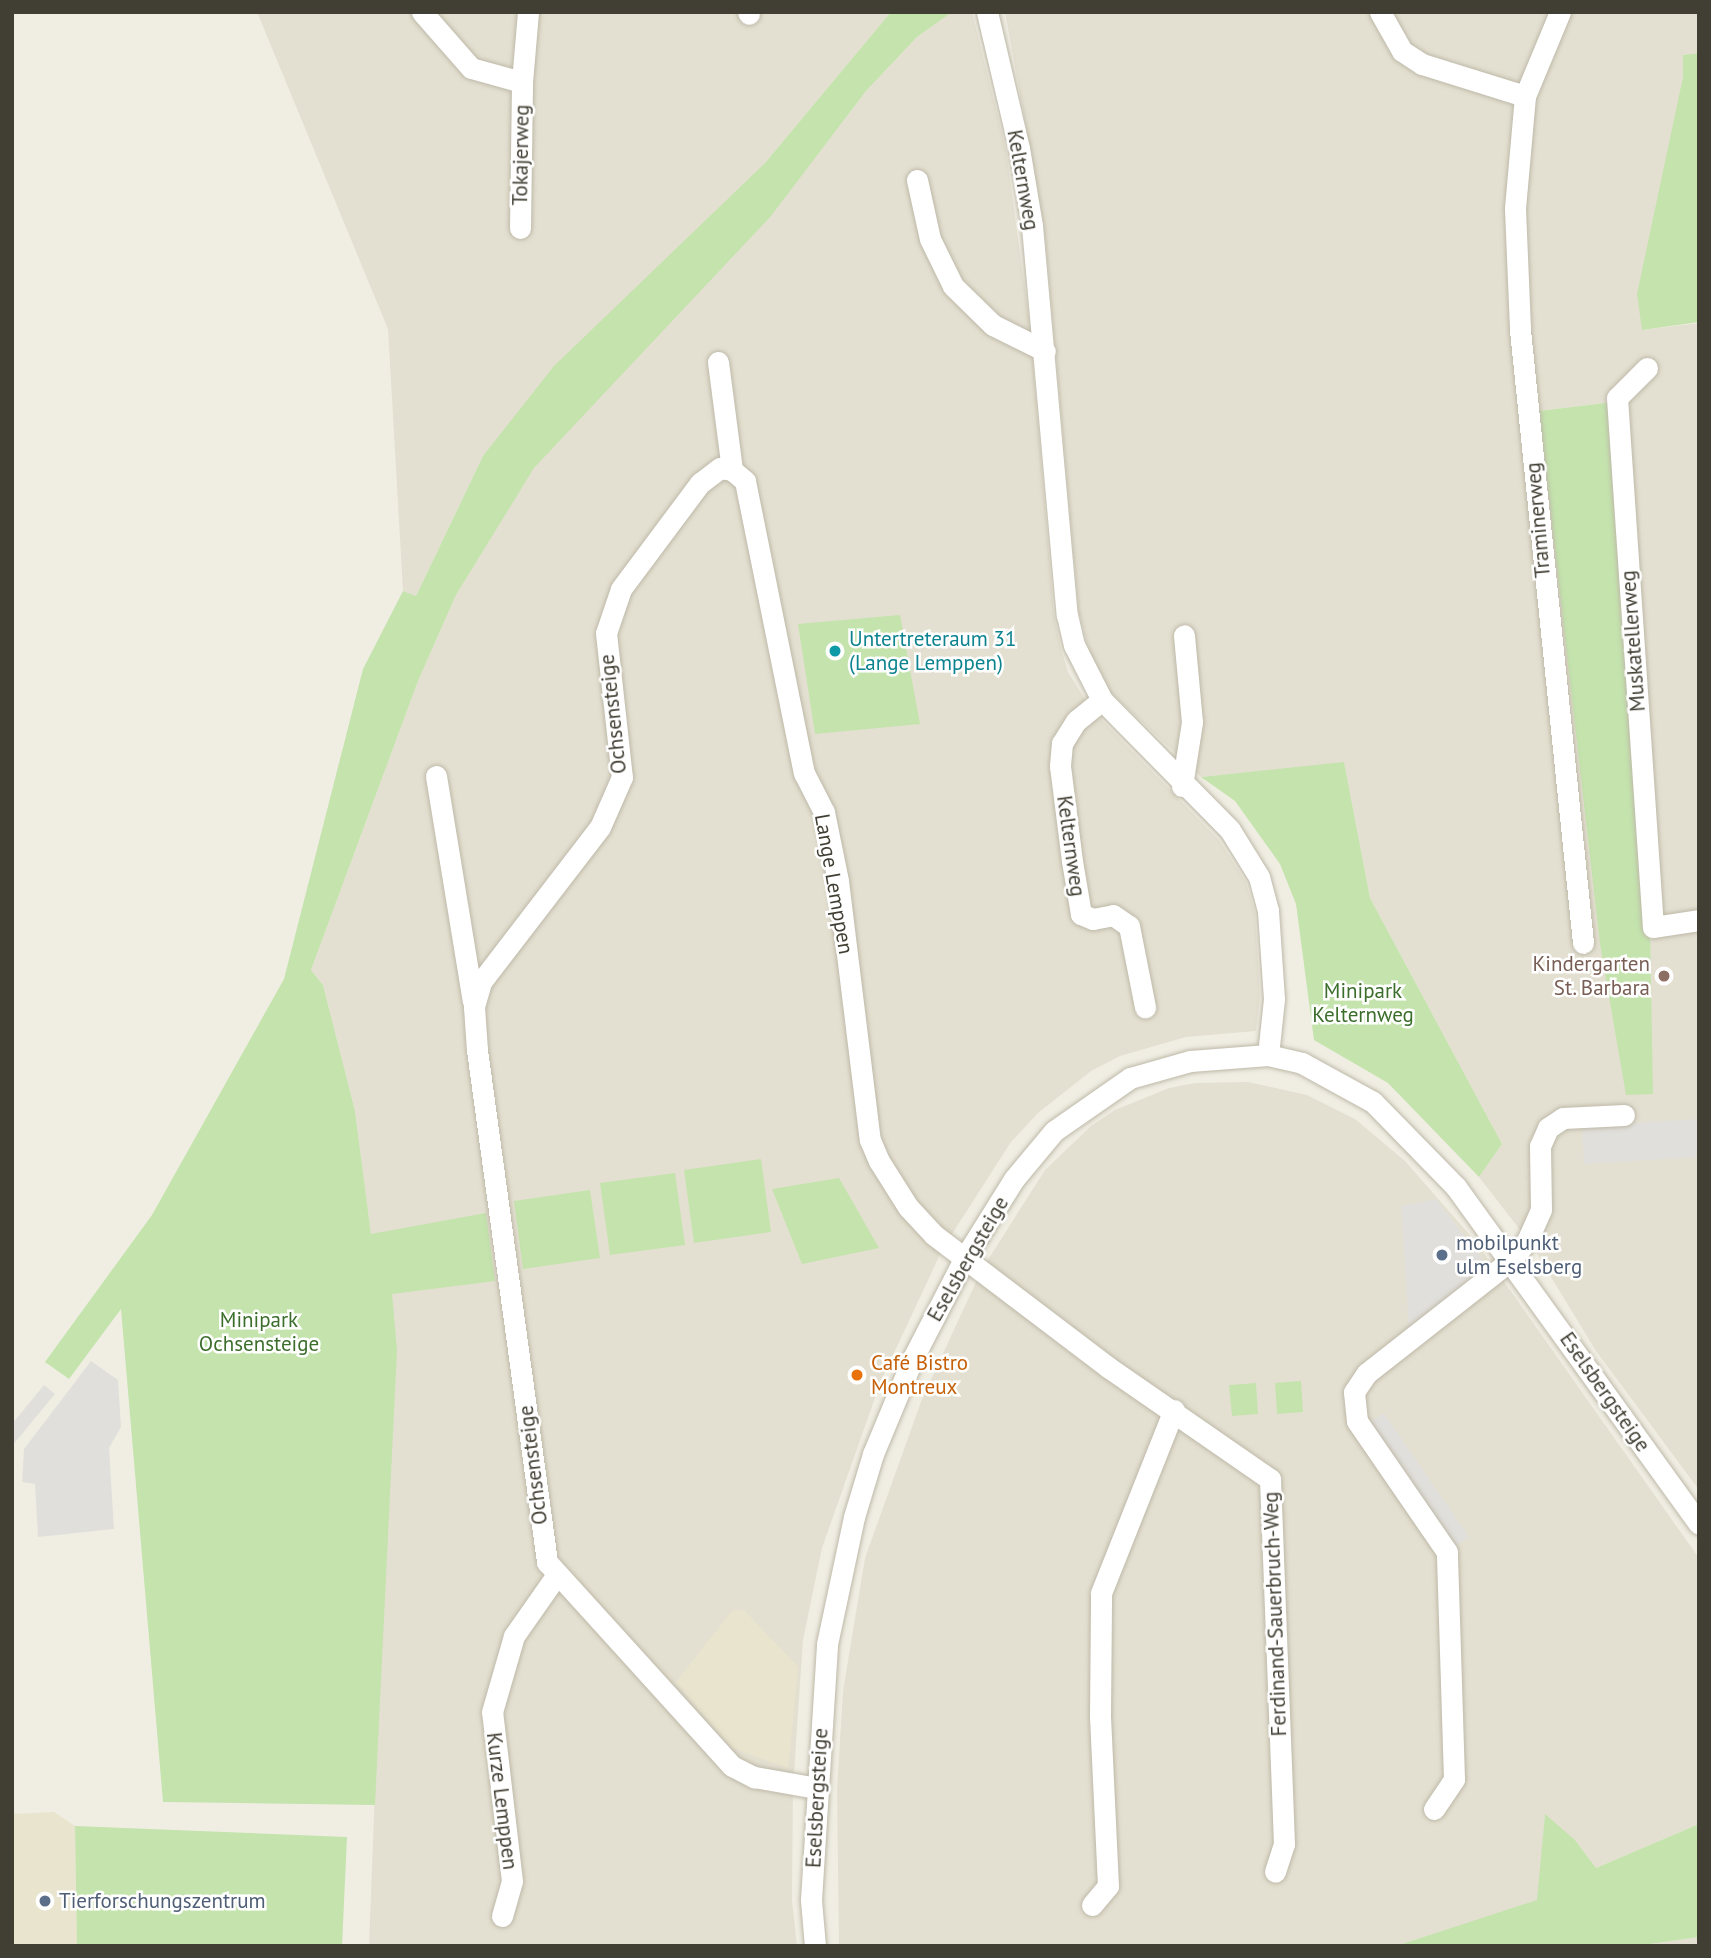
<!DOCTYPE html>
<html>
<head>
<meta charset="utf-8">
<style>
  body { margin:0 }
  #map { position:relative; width:1711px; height:1958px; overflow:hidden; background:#f0eee3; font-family:"PT Sans",sans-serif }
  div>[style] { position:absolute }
  .residential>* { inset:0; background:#e4e0d1 }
  .education>* { inset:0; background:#e9e4cd }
  .green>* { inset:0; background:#c4e3ad }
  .parking>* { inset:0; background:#e1dfdb }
  .roads { filter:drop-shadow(0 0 2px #beb9a9) drop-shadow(0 0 2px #beb9a9) }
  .minor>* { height:21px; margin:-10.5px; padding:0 10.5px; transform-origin:10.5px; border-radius:10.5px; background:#fff }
  .dots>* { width:19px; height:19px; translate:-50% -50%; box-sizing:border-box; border:4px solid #fff; border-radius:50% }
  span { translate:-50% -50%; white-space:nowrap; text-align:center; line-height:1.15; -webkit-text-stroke:5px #fff; paint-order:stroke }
  .street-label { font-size:21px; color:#413e33 }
  .culture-label { font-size:21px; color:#0d838f }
  .left { translate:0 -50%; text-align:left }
  .education-label { font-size:21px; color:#785e54 }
  .right { translate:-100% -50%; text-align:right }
  .park-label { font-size:21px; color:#3c6e2b }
  .service-label { font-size:21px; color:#4e5e75 }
  .food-label { font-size:21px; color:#c56008 }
  .frame { position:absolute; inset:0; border:14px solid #413e33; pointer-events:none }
</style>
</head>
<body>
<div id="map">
  <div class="residential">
    <i style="clip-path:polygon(257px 12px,891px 12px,765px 163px,483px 456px,416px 596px,403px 591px,388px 329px)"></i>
    <i style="clip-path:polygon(952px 12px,972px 12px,1006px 150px,1030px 327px,1054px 616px,1061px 649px,1068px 672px,1091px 709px,1219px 840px,1246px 882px,1255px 913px,1260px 999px,1256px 1031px,1186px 1037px,1120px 1056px,1091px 1071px,1038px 1113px,1011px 1142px,943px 1248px,881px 1381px,822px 1548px,803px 1640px,793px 1788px,792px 1900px,797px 1946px,369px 1946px,382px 1605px,371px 1234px,355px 1111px,323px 985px,311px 970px,418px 681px,456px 595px,533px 468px,770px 216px,866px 91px,917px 37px)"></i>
    <i style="clip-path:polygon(evenodd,1005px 12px,1699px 12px,1699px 53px,1683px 55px,1683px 77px,1642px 330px,1699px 323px,1699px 1490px,1596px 1351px,1531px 1244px,1479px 1177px,1502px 1144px,1370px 898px,1344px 763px,1201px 777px,1111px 693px,1092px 662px,1079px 613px,1044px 225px,1005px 12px,1612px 402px,1607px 976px,1539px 411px,1612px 402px)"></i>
    <i style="clip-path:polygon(1248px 1082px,1307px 1095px,1355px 1119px,1405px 1161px,1476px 1242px,1699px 1558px,1699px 1824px,1596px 1868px,1575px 1840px,1545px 1815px,1538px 1900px,1396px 1946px,839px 1946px,837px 1789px,843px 1691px,865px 1558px,922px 1399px,982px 1269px,1045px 1170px,1091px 1126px,1115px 1110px,1169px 1088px,1195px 1083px)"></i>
    <i style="clip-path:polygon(1699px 1937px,1699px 1946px,1636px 1946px)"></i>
  </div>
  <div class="education">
    <i style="clip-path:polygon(744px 1610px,798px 1667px,788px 1768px,732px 1748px,676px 1682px,732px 1611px)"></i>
    <i style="clip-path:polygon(54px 1812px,75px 1826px,77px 1946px,12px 1946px,12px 1814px)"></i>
  </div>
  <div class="green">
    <i style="clip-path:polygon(891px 12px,952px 12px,917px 37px,866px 91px,771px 216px,534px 468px,456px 595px,418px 681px,311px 970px,323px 985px,355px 1111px,371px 1234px,486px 1213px,495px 1281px,392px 1294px,397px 1350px,375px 1805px,163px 1802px,121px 1309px,69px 1379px,45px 1362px,152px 1215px,284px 979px,363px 669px,403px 591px,416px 596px,483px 456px,554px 366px,765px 163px)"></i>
    <i style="clip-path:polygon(1699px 53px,1699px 322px,1642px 330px,1637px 294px,1683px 77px,1683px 55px)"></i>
    <i style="clip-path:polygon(1613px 402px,1650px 928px,1653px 1094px,1626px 1095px,1600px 944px,1539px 411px)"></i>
    <i style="clip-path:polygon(900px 615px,920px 724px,815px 734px,798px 624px)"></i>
    <i style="clip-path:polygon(1344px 762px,1370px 898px,1502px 1144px,1479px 1177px,1388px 1083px,1314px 1040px,1296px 904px,1280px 864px,1235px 801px,1201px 777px)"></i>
    <i style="clip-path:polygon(761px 1159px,771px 1232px,694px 1243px,684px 1170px)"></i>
    <i style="clip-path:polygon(675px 1173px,685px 1245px,610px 1255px,600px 1183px)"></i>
    <i style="clip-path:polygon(839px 1178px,879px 1248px,802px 1264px,772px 1189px)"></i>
    <i style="clip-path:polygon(590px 1190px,600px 1258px,523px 1269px,514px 1201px)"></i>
    <i style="clip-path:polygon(1301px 1381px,1303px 1412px,1277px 1414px,1275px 1383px)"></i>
    <i style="clip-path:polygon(1256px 1383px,1258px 1414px,1232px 1416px,1229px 1385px)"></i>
    <i style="clip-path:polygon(1545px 1814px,1575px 1840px,1596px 1868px,1699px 1824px,1699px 1937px,1636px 1946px,1396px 1946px,1537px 1900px)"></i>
    <i style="clip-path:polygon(75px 1826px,347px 1837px,342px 1946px,77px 1946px)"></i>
  </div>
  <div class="parking">
    <i style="clip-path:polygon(1699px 1119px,1699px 1157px,1584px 1164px,1582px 1126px)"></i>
    <i style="clip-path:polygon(1436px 1199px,1489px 1268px,1409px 1329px,1401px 1206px)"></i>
    <i style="clip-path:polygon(91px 1361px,118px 1380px,121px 1427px,109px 1448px,114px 1529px,38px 1537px,35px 1484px,22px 1482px,24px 1449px)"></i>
    <i style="clip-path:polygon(44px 1385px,55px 1394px,12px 1446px,12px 1424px)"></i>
    <i style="clip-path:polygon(1384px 1413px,1469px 1537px,1447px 1552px,1361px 1428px)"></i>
  </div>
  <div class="roads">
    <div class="minor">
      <i style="left:422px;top:12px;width:74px;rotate:48.8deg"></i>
      <i style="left:471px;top:68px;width:53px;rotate:15.4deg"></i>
      <i style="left:748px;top:12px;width:2px;rotate:63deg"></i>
      <i style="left:987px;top:12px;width:140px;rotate:76.8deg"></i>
      <i style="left:1019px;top:148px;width:79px;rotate:80.5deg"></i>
      <i style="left:1032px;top:226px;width:391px;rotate:84.9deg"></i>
      <i style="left:1067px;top:615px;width:31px;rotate:77deg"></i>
      <i style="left:1074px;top:645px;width:62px;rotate:63deg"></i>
      <i style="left:1102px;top:700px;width:182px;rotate:45.4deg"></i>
      <i style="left:1230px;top:830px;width:55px;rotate:58.3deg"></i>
      <i style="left:1259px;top:877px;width:35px;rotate:75deg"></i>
      <i style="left:1268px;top:911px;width:88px;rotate:86.1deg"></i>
      <i style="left:1274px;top:999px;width:56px;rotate:96.1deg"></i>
      <i style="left:1380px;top:12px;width:45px;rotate:60.6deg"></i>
      <i style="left:1402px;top:51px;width:24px;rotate:33deg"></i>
      <i style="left:1422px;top:64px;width:108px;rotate:17.3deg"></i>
      <i style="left:1560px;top:12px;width:91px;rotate:112.6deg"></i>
      <i style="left:1525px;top:96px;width:113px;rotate:95.1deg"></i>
      <i style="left:1515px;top:209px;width:121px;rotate:87.6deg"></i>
      <i style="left:1520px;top:330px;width:616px;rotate:84.13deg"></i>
      <i style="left:917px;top:180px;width:60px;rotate:77.6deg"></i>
      <i style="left:930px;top:239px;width:52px;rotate:63.9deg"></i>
      <i style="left:953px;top:286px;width:56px;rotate:44.3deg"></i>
      <i style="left:993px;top:325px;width:58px;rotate:26.6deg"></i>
      <i style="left:520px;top:228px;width:146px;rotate:-89.2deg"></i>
      <i style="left:522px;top:82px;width:70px;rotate:-85.1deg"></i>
      <i style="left:718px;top:362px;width:109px;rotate:82.6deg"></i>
      <i style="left:732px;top:470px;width:17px;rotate:40deg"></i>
      <i style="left:745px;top:481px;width:298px;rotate:78.6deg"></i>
      <i style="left:804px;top:773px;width:44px;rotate:62.9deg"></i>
      <i style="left:824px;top:812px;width:70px;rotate:78.5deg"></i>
      <i style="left:838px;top:881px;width:261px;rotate:83deg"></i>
      <i style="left:870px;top:1140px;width:23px;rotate:67deg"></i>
      <i style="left:879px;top:1161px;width:54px;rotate:57.8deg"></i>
      <i style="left:908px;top:1207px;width:38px;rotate:47deg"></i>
      <i style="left:934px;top:1235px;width:218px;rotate:37.2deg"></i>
      <i style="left:1108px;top:1367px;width:197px;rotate:34.7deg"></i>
      <i style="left:1270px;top:1479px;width:365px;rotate:87.8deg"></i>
      <i style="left:1284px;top:1844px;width:29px;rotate:108deg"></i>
      <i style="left:1647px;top:368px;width:42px;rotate:135deg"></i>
      <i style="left:1617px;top:398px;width:530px;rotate:86.11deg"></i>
      <i style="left:1653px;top:927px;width:47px;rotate:-8.7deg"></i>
      <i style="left:732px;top:470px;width:12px;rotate:-171deg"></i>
      <i style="left:720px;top:468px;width:25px;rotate:143deg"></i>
      <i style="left:700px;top:483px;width:132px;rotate:126.7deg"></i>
      <i style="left:621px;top:589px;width:46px;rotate:108.8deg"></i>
      <i style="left:606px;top:633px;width:145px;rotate:83.7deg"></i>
      <i style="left:622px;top:777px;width:55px;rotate:113.7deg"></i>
      <i style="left:600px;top:827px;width:195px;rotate:127.5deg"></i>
      <i style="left:481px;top:982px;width:26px;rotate:106deg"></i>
      <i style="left:474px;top:1007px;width:43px;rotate:86deg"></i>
      <i style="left:477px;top:1050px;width:517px;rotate:82.21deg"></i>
      <i style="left:547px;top:1562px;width:275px;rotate:47.8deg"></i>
      <i style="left:732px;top:1766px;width:25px;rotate:27deg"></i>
      <i style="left:754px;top:1777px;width:64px;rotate:9.9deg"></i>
      <i style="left:1102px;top:700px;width:33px;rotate:141deg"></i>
      <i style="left:1076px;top:721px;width:26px;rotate:122deg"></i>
      <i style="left:1062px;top:743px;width:23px;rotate:95deg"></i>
      <i style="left:1060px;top:766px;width:96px;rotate:82.8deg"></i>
      <i style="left:1072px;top:861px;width:54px;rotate:80.4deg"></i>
      <i style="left:1081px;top:914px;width:13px;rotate:23deg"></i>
      <i style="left:1093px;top:919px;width:20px;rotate:-11deg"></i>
      <i style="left:1113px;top:915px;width:19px;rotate:35deg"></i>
      <i style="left:1129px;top:926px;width:83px;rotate:78.8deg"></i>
      <i style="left:436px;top:776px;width:228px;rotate:80.7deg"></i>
      <i style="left:1182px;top:786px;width:65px;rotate:-81.1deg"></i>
      <i style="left:1192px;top:722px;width:87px;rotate:-95.3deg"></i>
      <i style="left:1434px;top:1809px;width:36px;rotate:-56deg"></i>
      <i style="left:1454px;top:1779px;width:227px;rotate:-91.8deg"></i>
      <i style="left:1447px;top:1552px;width:159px;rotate:-124.5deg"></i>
      <i style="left:1357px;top:1421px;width:29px;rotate:-96deg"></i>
      <i style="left:1354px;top:1392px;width:23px;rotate:-56deg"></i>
      <i style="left:1367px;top:1373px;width:183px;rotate:-38.1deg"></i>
      <i style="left:1511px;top:1260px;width:25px;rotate:-50deg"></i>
      <i style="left:1527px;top:1241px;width:34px;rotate:-66deg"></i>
      <i style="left:1541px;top:1210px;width:64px;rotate:-90.9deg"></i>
      <i style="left:1540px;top:1146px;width:20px;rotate:-66deg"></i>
      <i style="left:1548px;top:1128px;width:18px;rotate:-34deg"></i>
      <i style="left:1563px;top:1118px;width:61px;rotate:-2.8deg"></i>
      <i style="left:1092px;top:1905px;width:25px;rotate:-50deg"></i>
      <i style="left:1108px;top:1886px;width:169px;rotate:-92.7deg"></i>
      <i style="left:1100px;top:1717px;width:124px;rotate:-89.5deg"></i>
      <i style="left:1101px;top:1593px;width:197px;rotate:-68.3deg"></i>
      <i style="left:502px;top:1916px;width:36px;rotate:-74deg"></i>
      <i style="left:512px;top:1881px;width:170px;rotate:-96.7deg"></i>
      <i style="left:492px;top:1712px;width:79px;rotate:-73.9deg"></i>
      <i style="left:514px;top:1636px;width:73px;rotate:-55deg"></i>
      <i style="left:815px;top:1946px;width:46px;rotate:-95deg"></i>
      <i style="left:811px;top:1900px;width:256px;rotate:-86.4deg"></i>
      <i style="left:827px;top:1644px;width:130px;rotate:-78deg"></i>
      <i style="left:854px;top:1517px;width:66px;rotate:-73.2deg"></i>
      <i style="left:873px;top:1454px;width:104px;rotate:-67.4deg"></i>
      <i style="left:913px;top:1358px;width:111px;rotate:-62.7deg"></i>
      <i style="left:964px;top:1259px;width:94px;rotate:-58deg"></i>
      <i style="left:1014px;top:1179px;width:62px;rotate:-50.2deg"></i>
      <i style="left:1054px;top:1131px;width:93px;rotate:-34.9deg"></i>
      <i style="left:1130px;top:1078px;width:62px;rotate:-15.8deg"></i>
      <i style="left:1190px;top:1061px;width:78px;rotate:-4.4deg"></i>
      <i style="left:1268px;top:1055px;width:35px;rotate:13deg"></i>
      <i style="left:1302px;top:1063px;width:81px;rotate:28.8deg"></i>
      <i style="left:1373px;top:1102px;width:119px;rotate:45.7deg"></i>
      <i style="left:1456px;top:1187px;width:415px;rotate:54.2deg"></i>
    </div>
  </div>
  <div class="dots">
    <i style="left:835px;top:651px;background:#0f9aa8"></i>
    <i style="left:1664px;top:976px;background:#8d6e63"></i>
    <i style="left:1442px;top:1255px;background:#5c6f8a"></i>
    <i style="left:857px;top:1375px;background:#e8710a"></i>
    <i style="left:45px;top:1901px;background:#5c6f8a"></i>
  </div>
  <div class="street-label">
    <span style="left:521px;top:155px;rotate:-89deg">Tokajerweg</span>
    <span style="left:1023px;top:180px;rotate:80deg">Kelternweg</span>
    <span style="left:1538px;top:520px;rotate:-95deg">Traminerweg</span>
    <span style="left:1633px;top:641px;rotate:-94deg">Muskatellerweg</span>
    <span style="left:613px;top:714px;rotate:-96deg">Ochsensteige</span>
    <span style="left:1071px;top:846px;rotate:82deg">Kelternweg</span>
    <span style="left:834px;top:884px;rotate:80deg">Lange Lemppen</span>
    <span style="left:968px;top:1259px;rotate:-60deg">Eselsbergsteige</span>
    <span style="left:1605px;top:1392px;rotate:55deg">Eselsbergsteige</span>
    <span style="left:533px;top:1465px;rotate:-97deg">Ochsensteige</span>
    <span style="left:1275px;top:1614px;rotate:-92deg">Ferdinand-Sauerbruch-Weg</span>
    <span style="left:817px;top:1798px;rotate:-87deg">Eselsbergsteige</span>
    <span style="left:502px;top:1801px;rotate:83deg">Kurze Lemppen</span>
  </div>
  <div class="culture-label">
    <span class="left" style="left:849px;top:651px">Untertreteraum 31<br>(Lange Lemppen)</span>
  </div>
  <div class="education-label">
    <span class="right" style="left:1650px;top:976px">Kindergarten<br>St. Barbara</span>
  </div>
  <div class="park-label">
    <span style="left:1363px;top:1003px">Minipark<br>Kelternweg</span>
    <span style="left:259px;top:1332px">Minipark<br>Ochsensteige</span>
  </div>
  <div class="service-label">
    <span class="left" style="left:1456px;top:1255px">mobilpunkt<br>ulm Eselsberg</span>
    <span class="left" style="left:59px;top:1901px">Tierforschungszentrum</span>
  </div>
  <div class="food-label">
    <span class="left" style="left:871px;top:1375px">Café Bistro<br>Montreux</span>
  </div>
  <div class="frame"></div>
</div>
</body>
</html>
